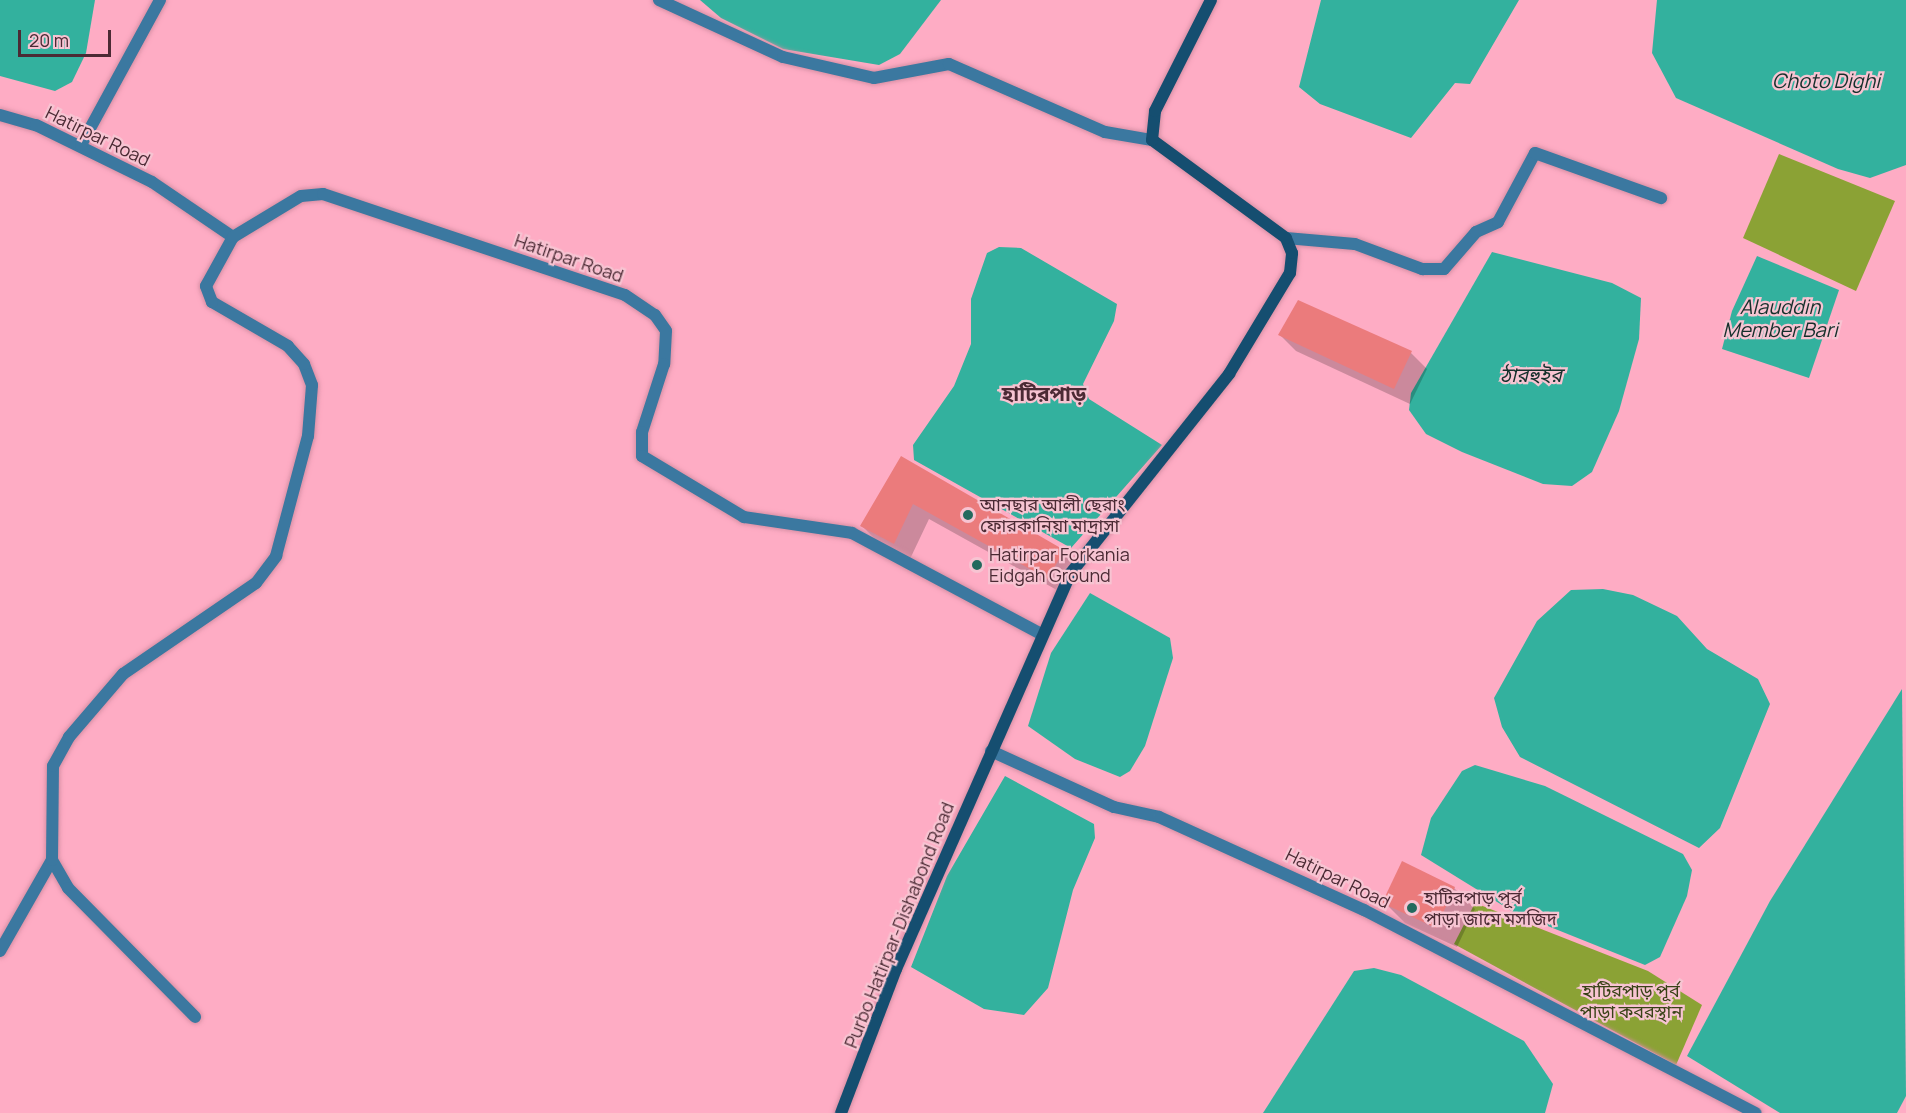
<!DOCTYPE html>
<html>
<head>
<meta charset="utf-8">
<style>
  body { margin:0 }
  #map { position:relative; width:1906px; height:1113px; overflow:hidden; background:#feacc4; font-family:Manrope,"Noto Sans Bengali",sans-serif }
  div>[style] { position:absolute }
  .green>* { inset:0; background:#8ba235 }
  .water>* { inset:0; background:#33b19e }
  .shadow>* { inset:0; background:#0003 }
  .building>* { inset:0; background:#eb7b7c }
  .roads { filter:drop-shadow(0 0 2px #d78fa4) drop-shadow(0 0 2px #d78fa4) }
  .street>* { height:12px; margin:-6px; padding:0 6px; transform-origin:6px; border-radius:6px; background:#3b78a0 }
  .secondary>* { height:12px; margin:-6px; padding:0 6px; transform-origin:6px; border-radius:6px; background:#154e70 }
  .dots>* { width:16px; height:16px; translate:-50% -50%; box-sizing:border-box; border:3px solid #f7c4d2; border-radius:50% }
  span { translate:-50% -50%; white-space:nowrap; text-align:center; line-height:1.15; -webkit-text-stroke:4.5px #f7c4d2; paint-order:stroke }
  .street-label { font-size:18px; color:#4b2a34 }
  .poi-label { font-size:18px; color:#4b2a34 }
  .left { translate:0 -50%; text-align:left }
  .park-label { font-size:18px; color:#384216 }
  .water-label { font-size:20px; color:#152f2b; font-style:italic }
  .quarter-label { font-size:21px; color:#4b2a34; font-weight:700 }
  .scale { position:absolute; left:18px; top:30px; width:93px; height:27px; box-sizing:border-box; border:3px solid #4b2a34; border-top:0; padding-left:8px; font-size:18px; line-height:21px; white-space:nowrap; color:#4b2a34; -webkit-text-stroke:4px #f7c4d2; paint-order:stroke }
</style>
</head>
<body>
<div id="map">
  <div class="green">
    <i style="clip-path:polygon(1779px 154px,1895px 201px,1856px 291px,1743px 238px)"></i>
    <i style="clip-path:polygon(1475px 903px,1648px 971px,1702px 1005px,1676px 1065px,1454px 944px)"></i>
  </div>
  <div class="water">
    <i style="clip-path:polygon(0 0,95px 0,86px 53px,72px 82px,55px 91px,0 76px)"></i>
    <i style="clip-path:polygon(700px 0,941px 0,900px 54px,879px 65px,783px 49px,721px 18px)"></i>
    <i style="clip-path:polygon(1321px 0,1519px 0,1470px 84px,1455px 83px,1411px 138px,1320px 104px,1299px 87px)"></i>
    <i style="clip-path:polygon(1657px 0,1906px 0,1906px 165px,1870px 178px,1838px 169px,1676px 98px,1652px 53px)"></i>
    <i style="clip-path:polygon(999px 247px,1021px 248px,1117px 304px,1114px 321px,1083px 384px,1089px 399px,1162px 445px,1071px 548px,914px 460px,913px 445px,954px 386px,971px 344px,971px 299px,987px 253px)"></i>
    <i style="clip-path:polygon(1492px 252px,1612px 283px,1641px 298px,1639px 339px,1619px 411px,1592px 472px,1572px 486px,1543px 484px,1462px 452px,1426px 434px,1409px 410px,1411px 393px)"></i>
    <i style="clip-path:polygon(1757px 256px,1839px 290px,1809px 378px,1722px 349px,1732px 311px)"></i>
    <i style="clip-path:polygon(1603px 589px,1633px 595px,1677px 616px,1707px 649px,1758px 679px,1770px 704px,1720px 828px,1699px 848px,1520px 757px,1502px 727px,1494px 698px,1537px 621px,1571px 590px)"></i>
    <i style="clip-path:polygon(1090px 593px,1170px 638px,1173px 658px,1145px 746px,1130px 771px,1120px 777px,1075px 759px,1028px 726px,1051px 653px)"></i>
    <i style="clip-path:polygon(1902px 689px,1906px 1096px,1897px 1113px,1780px 1113px,1687px 1056px,1770px 901px)"></i>
    <i style="clip-path:polygon(1475px 765px,1545px 786px,1683px 854px,1692px 870px,1687px 896px,1660px 957px,1645px 965px,1515px 913px,1421px 855px,1431px 818px,1462px 771px)"></i>
    <i style="clip-path:polygon(1005px 776px,1094px 824px,1095px 838px,1073px 890px,1048px 988px,1024px 1015px,984px 1009px,911px 967px,947px 876px)"></i>
    <i style="clip-path:polygon(1374px 968px,1401px 975px,1524px 1041px,1553px 1084px,1545px 1113px,1263px 1113px,1354px 971px)"></i>
  </div>
  <div class="shadow">
    <i style="clip-path:polygon(1280px 335px,1411px 353px,1427px 369px,1410px 404px,1296px 351px)"></i>
    <i style="clip-path:polygon(902px 459px,1063px 551px,1080px 567px,1064px 594px,929px 519px,910px 559px,878px 542px,862px 526px)"></i>
    <i style="clip-path:polygon(1454px 888px,1475px 909px,1457px 947px,1405px 923px,1384px 902px)"></i>
  </div>
  <div class="building">
    <i style="clip-path:polygon(1298px 300px,1412px 351px,1394px 389px,1278px 335px)"></i>
    <i style="clip-path:polygon(901px 456px,1064px 550px,1048px 579px,913px 504px,894px 544px,860px 526px)"></i>
    <i style="clip-path:polygon(1402px 861px,1455px 887px,1436px 928px,1382px 903px)"></i>
  </div>
  <div class="roads">
    <div class="street">
      <i style="left:659px;top:0;width:136px;rotate:24.7deg"></i>
      <i style="left:783px;top:57px;width:93px;rotate:13deg"></i>
      <i style="left:874px;top:78px;width:76px;rotate:-10.6deg"></i>
      <i style="left:949px;top:64px;width:170px;rotate:23.6deg"></i>
      <i style="left:1105px;top:132px;width:48px;rotate:9.7deg"></i>
      <i style="left:0;top:115px;width:37px;rotate:16deg"></i>
      <i style="left:36px;top:125px;width:129px;rotate:26.2deg"></i>
      <i style="left:152px;top:182px;width:98px;rotate:34.2deg"></i>
      <i style="left:81px;top:145px;width:165px;rotate:-61.4deg"></i>
      <i style="left:1286px;top:238px;width:69px;rotate:5deg"></i>
      <i style="left:1355px;top:244px;width:72px;rotate:20.5deg"></i>
      <i style="left:1422px;top:269px;width:22px"></i>
      <i style="left:1444px;top:269px;width:49px;rotate:-49.1deg"></i>
      <i style="left:1476px;top:232px;width:24px;rotate:-24deg"></i>
      <i style="left:1498px;top:222px;width:78px;rotate:-61.8deg"></i>
      <i style="left:1535px;top:153px;width:134px;rotate:19.7deg"></i>
      <i style="left:991px;top:751px;width:135px;rotate:24.5deg"></i>
      <i style="left:1114px;top:807px;width:46px;rotate:12.5deg"></i>
      <i style="left:1159px;top:817px;width:225px;rotate:24.4deg"></i>
      <i style="left:1364px;top:910px;width:441px;rotate:27.4deg"></i>
      <i style="left:52px;top:860px;width:32px;rotate:60deg"></i>
      <i style="left:68px;top:888px;width:181px;rotate:45.4deg"></i>
      <i style="left:0;top:951px;width:105px;rotate:-60.3deg"></i>
      <i style="left:52px;top:860px;width:94px;rotate:-89.4deg"></i>
      <i style="left:53px;top:766px;width:33px;rotate:-61deg"></i>
      <i style="left:69px;top:737px;width:83px;rotate:-49.4deg"></i>
      <i style="left:123px;top:674px;width:161px;rotate:-34.4deg"></i>
      <i style="left:256px;top:583px;width:34px;rotate:-53deg"></i>
      <i style="left:276px;top:556px;width:124px;rotate:-75.1deg"></i>
      <i style="left:308px;top:436px;width:51px;rotate:-85.5deg"></i>
      <i style="left:312px;top:385px;width:22px;rotate:-111deg"></i>
      <i style="left:304px;top:364px;width:24px;rotate:-132deg"></i>
      <i style="left:288px;top:346px;width:88px;rotate:-149.9deg"></i>
      <i style="left:212px;top:302px;width:17px;rotate:-111deg"></i>
      <i style="left:206px;top:286px;width:56px;rotate:-61.1deg"></i>
      <i style="left:233px;top:237px;width:79px;rotate:-31.1deg"></i>
      <i style="left:301px;top:196px;width:22px;rotate:-5deg"></i>
      <i style="left:323px;top:194px;width:318px;rotate:18.5deg"></i>
      <i style="left:625px;top:295px;width:36px;rotate:34deg"></i>
      <i style="left:655px;top:315px;width:19px;rotate:55deg"></i>
      <i style="left:666px;top:331px;width:33px;rotate:93deg"></i>
      <i style="left:664px;top:364px;width:71px;rotate:107.9deg"></i>
      <i style="left:642px;top:432px;width:24px;rotate:90deg"></i>
      <i style="left:642px;top:456px;width:119px;rotate:30.9deg"></i>
      <i style="left:744px;top:517px;width:109px;rotate:8.4deg"></i>
      <i style="left:852px;top:533px;width:214px;rotate:28.1deg"></i>
    </div>
    <div class="secondary">
      <i style="left:841px;top:1113px;width:154px;rotate:-69.1deg"></i>
      <i style="left:896px;top:969px;width:432px;rotate:-66.2deg"></i>
      <i style="left:1070px;top:574px;width:256px;rotate:-51.5deg"></i>
      <i style="left:1229px;top:374px;width:118px;rotate:-58.9deg"></i>
      <i style="left:1290px;top:273px;width:20px;rotate:-84deg"></i>
      <i style="left:1292px;top:253px;width:16px;rotate:-112deg"></i>
      <i style="left:1286px;top:238px;width:166px;rotate:-143.8deg"></i>
      <i style="left:1152px;top:140px;width:29px;rotate:-84deg"></i>
      <i style="left:1155px;top:111px;width:124px;rotate:-63.2deg"></i>
    </div>
  </div>
  <div class="dots">
    <i style="left:968px;top:515px;background:#236a5e"></i>
    <i style="left:977px;top:565px;background:#236a5e"></i>
    <i style="left:1412px;top:908px;background:#236a5e"></i>
  </div>
  <div class="street-label">
    <span style="left:98px;top:136px;rotate:26deg">Hatirpar Road</span>
    <span style="left:569px;top:258px;rotate:19deg">Hatirpar Road</span>
    <span style="left:1338px;top:878px;rotate:26deg">Hatirpar Road</span>
    <span style="left:899px;top:925px;rotate:-68deg">Purbo Hatirpar-Dishabond Road</span>
  </div>
  <div class="poi-label">
    <span class="left" style="left:980px;top:515px">আনছার আলী ছেরাং<br>ফোরকানিয়া মাদ্রাসা</span>
    <span class="left" style="left:989px;top:565px">Hatirpar Forkania<br>Eidgah Ground</span>
    <span class="left" style="left:1424px;top:908px">হাটিরপাড় পূর্ব<br>পাড়া জামে মসজিদ</span>
  </div>
  <div class="park-label">
    <span style="left:1631px;top:1001px">হাটিরপাড় পূর্ব<br>পাড়া কবরস্থান</span>
  </div>
  <div class="water-label">
    <span style="left:1826px;top:80px">Choto Dighi</span>
    <span style="left:1780px;top:318px">Alauddin<br>Member Bari</span>
    <span style="left:1531px;top:374px">ঠারহুইর</span>
  </div>
  <div class="quarter-label">
    <span style="left:1044px;top:393px">হাটিরপাড়</span>
  </div>
  <div class="scale">20 m</div>
</div>
</body>
</html>
